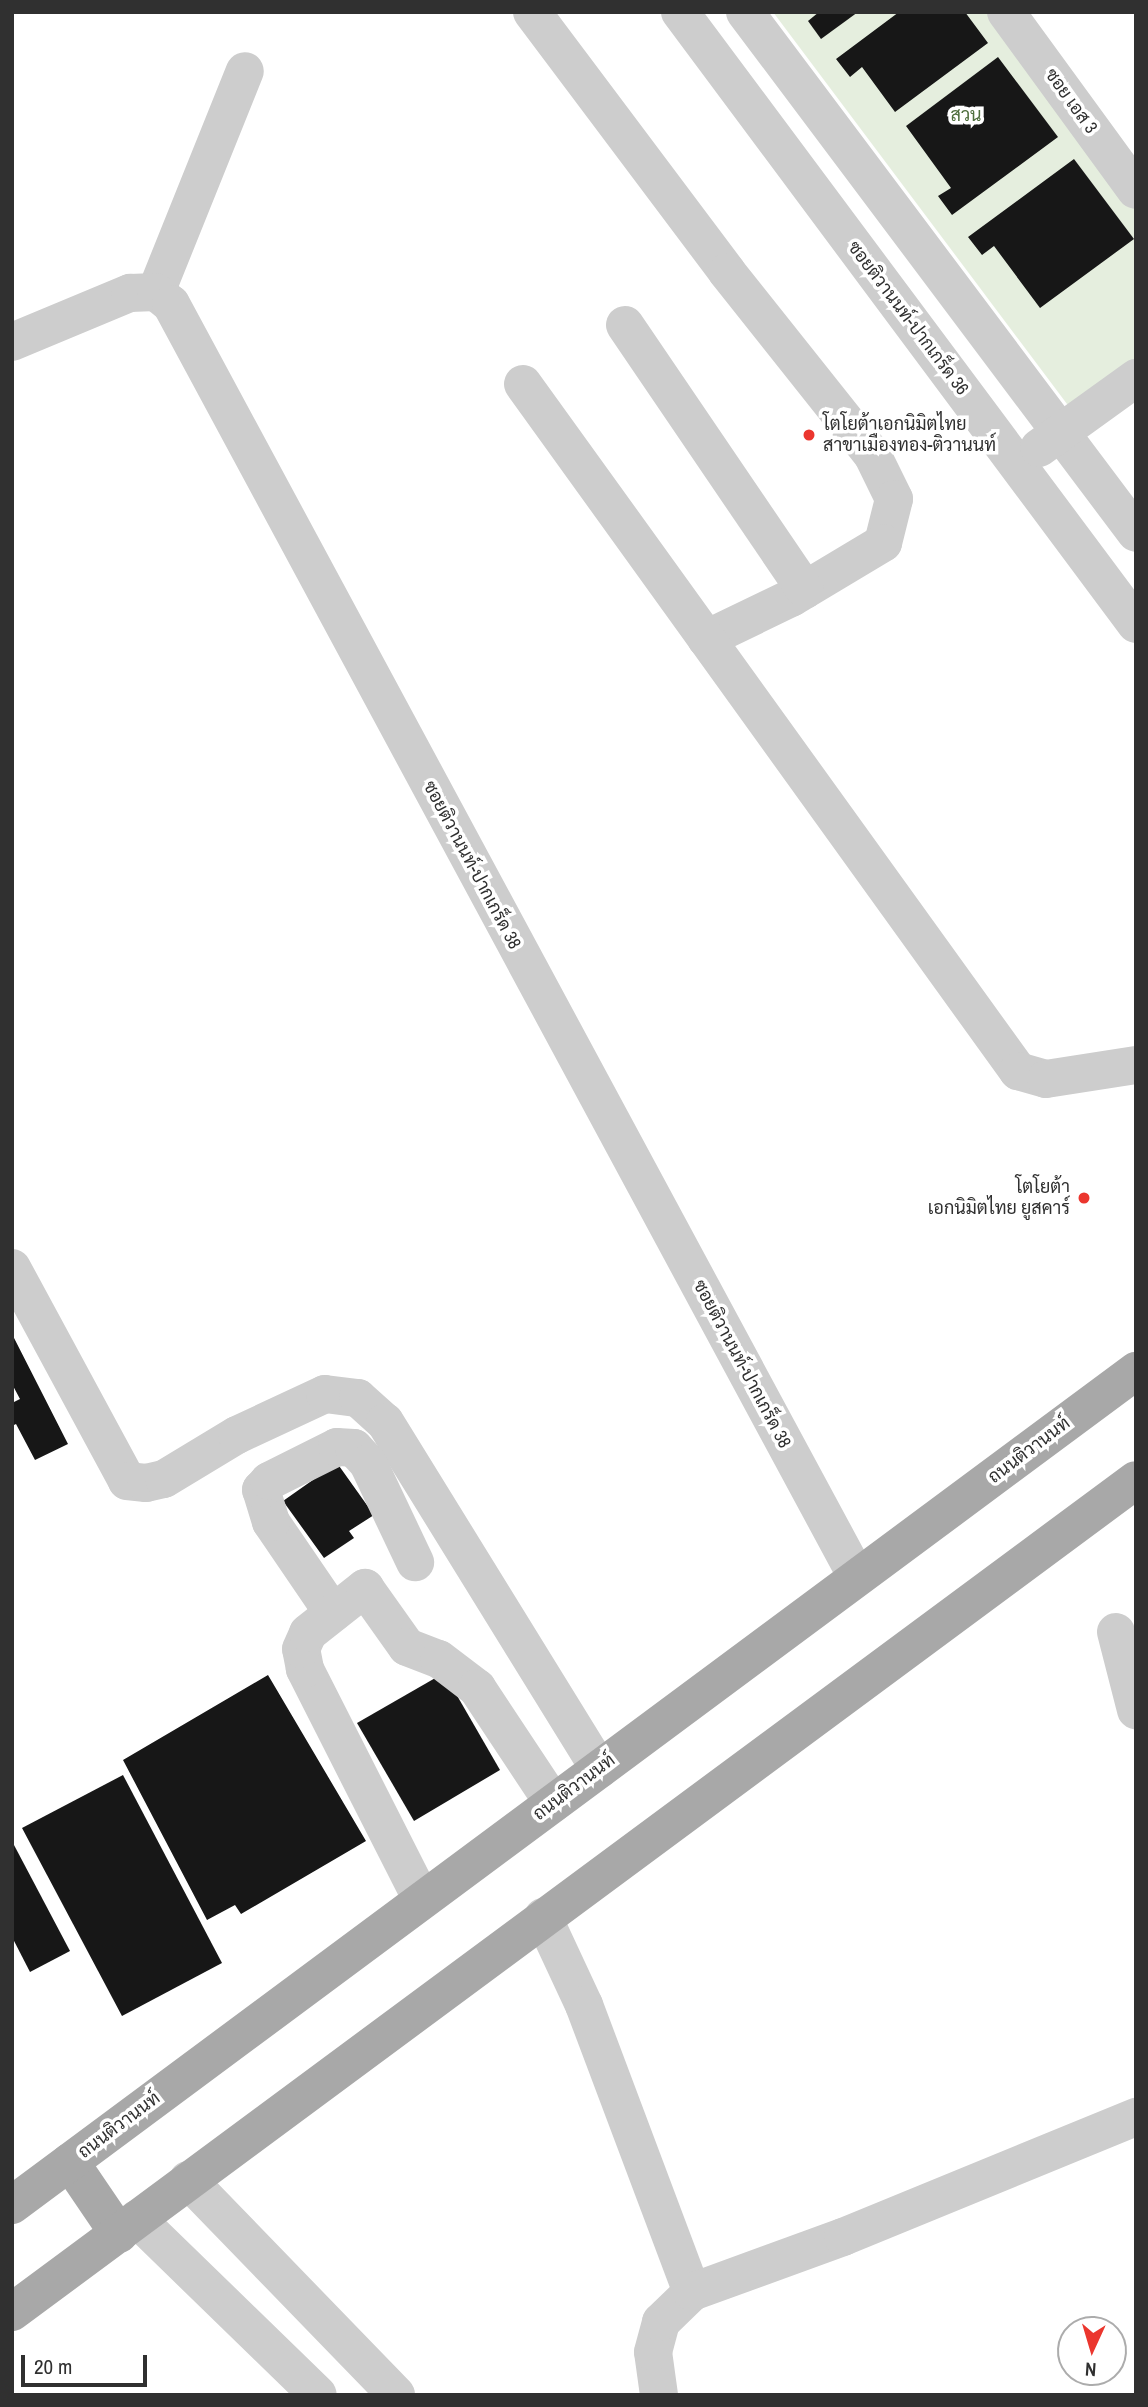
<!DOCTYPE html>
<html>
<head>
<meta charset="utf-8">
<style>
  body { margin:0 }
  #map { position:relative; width:1148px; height:2407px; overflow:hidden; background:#fff; font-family:"Archivo Narrow",Sarabun,sans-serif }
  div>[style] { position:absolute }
  .green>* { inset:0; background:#e5eede }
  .building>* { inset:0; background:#171717 }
  .minor>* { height:38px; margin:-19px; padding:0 19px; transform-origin:19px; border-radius:19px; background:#cdcdcd }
  .major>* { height:38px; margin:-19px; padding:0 19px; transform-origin:19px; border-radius:19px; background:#a8a8a8 }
  .dots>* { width:19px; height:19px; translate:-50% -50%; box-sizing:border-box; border:4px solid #fff; border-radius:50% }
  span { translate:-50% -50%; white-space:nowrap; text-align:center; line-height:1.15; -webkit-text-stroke:7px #fff; paint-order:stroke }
  .street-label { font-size:18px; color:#303030 }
  .park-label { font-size:18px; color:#4e6e3c }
  .poi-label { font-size:18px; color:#303030 }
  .left { translate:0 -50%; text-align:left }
  .right { translate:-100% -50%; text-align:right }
  .frame { position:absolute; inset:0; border:14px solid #303030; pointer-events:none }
  .north { position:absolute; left:1057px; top:2316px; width:70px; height:70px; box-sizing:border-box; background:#fff; border:2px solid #acacac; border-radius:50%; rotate:184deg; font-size:19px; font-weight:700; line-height:28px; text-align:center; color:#303030 }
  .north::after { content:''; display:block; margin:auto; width:24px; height:32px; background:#eb362e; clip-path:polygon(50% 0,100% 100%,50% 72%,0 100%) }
  .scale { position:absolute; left:21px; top:2355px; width:126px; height:32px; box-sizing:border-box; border:4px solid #303030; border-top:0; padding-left:9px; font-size:21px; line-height:24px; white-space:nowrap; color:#303030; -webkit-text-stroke:5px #fff; paint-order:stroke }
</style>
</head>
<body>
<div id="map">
  <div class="green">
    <i style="clip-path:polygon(773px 12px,1005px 12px,1136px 191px,1136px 375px,1076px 416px)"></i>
  </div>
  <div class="building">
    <i style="clip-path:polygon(819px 12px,858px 12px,821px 39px,808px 21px)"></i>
    <i style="clip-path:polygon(899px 12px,965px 12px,988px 43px,895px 112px,862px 67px,850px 77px,836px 59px)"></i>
    <i style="clip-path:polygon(998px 57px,1058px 137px,952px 215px,938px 196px,951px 188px,906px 126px)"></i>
    <i style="clip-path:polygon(1074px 159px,1134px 239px,1040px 308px,994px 246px,982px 255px,968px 237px)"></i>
    <i style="clip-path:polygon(12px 1334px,68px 1444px,35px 1460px,16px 1424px,12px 1426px,12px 1403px,20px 1399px,12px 1384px)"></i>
    <i style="clip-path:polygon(337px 1463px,374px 1515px,349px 1531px,354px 1538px,324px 1558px,283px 1501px)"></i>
    <i style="clip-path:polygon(444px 1673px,500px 1770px,414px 1821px,357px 1723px)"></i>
    <i style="clip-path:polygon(268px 1675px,366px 1841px,241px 1914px,235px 1905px,207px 1920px,123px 1760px)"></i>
    <i style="clip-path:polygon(123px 1775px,222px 1963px,122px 2016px,22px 1828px)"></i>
    <i style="clip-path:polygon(14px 1845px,70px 1951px,30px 1972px,12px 1937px)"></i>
  </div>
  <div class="minor">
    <i style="left:532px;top:12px;width:325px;rotate:53.1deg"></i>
    <i style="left:727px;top:272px;width:233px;rotate:51.5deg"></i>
    <i style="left:872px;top:454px;width:50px;rotate:63.9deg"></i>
    <i style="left:894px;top:499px;width:45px;rotate:104deg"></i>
    <i style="left:883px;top:543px;width:107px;rotate:149.1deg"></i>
    <i style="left:791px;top:598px;width:94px;rotate:154.2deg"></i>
    <i style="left:680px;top:12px;width:763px;rotate:53.31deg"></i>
    <i style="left:745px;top:12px;width:651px;rotate:53.11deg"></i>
    <i style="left:1006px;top:12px;width:220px;rotate:53.9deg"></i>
    <i style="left:156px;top:292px;width:238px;rotate:-68.1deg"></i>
    <i style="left:625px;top:325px;width:320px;rotate:55.8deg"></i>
    <i style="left:12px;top:342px;width:128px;rotate:-22.6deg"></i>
    <i style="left:130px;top:293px;width:26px;rotate:-2deg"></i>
    <i style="left:156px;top:292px;width:19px;rotate:39deg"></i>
    <i style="left:171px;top:304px;width:1446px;rotate:61.68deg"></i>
    <i style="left:523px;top:384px;width:847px;rotate:54.23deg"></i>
    <i style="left:1018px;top:1071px;width:29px;rotate:16deg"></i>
    <i style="left:1046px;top:1079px;width:91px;rotate:-8.8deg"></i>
    <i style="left:1039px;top:448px;width:120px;rotate:-35.8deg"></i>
    <i style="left:12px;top:1268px;width:242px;rotate:61.6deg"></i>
    <i style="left:127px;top:1481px;width:19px;rotate:6deg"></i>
    <i style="left:146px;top:1483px;width:18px;rotate:-13deg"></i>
    <i style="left:164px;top:1479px;width:85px;rotate:-31.1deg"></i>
    <i style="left:237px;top:1435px;width:97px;rotate:-25deg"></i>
    <i style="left:325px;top:1394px;width:33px;rotate:7deg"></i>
    <i style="left:358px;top:1398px;width:36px;rotate:42deg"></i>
    <i style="left:385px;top:1422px;width:408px;rotate:58.3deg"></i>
    <i style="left:333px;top:1613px;width:110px;rotate:-124.3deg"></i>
    <i style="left:271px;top:1522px;width:34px;rotate:-107deg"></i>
    <i style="left:261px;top:1490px;width:12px;rotate:-48deg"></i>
    <i style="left:269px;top:1481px;width:76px;rotate:-26.6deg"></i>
    <i style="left:337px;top:1447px;width:17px;rotate:3deg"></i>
    <i style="left:354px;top:1448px;width:21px;rotate:47deg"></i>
    <i style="left:368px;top:1463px;width:110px;rotate:64.6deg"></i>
    <i style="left:1116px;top:1632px;width:81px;rotate:75.6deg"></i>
    <i style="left:422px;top:1900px;width:259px;rotate:-116.9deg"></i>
    <i style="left:305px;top:1669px;width:20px;rotate:-101deg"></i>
    <i style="left:301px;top:1649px;width:17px;rotate:-66deg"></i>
    <i style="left:308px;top:1633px;width:73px;rotate:-38.3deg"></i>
    <i style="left:365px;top:1588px;width:72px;rotate:54.6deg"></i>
    <i style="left:407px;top:1647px;width:34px;rotate:21deg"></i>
    <i style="left:439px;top:1659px;width:48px;rotate:37.3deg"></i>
    <i style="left:477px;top:1688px;width:138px;rotate:56.5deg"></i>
    <i style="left:543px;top:1917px;width:97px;rotate:65deg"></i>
    <i style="left:584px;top:2005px;width:307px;rotate:69.4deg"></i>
    <i style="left:188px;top:2180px;width:299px;rotate:45.9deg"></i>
    <i style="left:137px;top:2219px;width:252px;rotate:44.2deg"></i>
    <i style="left:659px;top:2395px;width:43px;rotate:-97.9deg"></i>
    <i style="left:653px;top:2352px;width:31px;rotate:-75deg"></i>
    <i style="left:661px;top:2322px;width:43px;rotate:-44.1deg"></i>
    <i style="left:692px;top:2292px;width:161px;rotate:-20deg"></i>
    <i style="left:843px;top:2237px;width:317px;rotate:-22.3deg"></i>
  </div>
  <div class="major">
    <i style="left:70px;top:2162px;width:87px;rotate:55.8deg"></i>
    <i style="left:12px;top:2205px;width:1400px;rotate:-36.58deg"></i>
    <i style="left:12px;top:2312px;width:1398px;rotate:-36.51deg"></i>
  </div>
  <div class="dots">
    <i style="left:809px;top:435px;background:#eb362e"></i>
    <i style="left:1084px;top:1198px;background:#eb362e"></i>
  </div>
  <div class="street-label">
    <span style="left:1071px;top:101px;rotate:54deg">ซอย เอส 3</span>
    <span style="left:908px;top:318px;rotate:53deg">ซอยติวานนท์-ปากเกร็ด 36</span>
    <span style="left:472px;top:865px;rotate:62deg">ซอยติวานนท์-ปากเกร็ด 38</span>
    <span style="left:742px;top:1364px;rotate:62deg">ซอยติวานนท์-ปากเกร็ด 38</span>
    <span style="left:1029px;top:1450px;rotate:-37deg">ถนนติวานนท์</span>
    <span style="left:574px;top:1787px;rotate:-37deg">ถนนติวานนท์</span>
    <span style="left:119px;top:2125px;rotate:-37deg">ถนนติวานนท์</span>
  </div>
  <div class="park-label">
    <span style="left:966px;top:115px">สวน</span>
  </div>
  <div class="poi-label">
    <span class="left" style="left:823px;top:435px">โตโยต้าเอกนิมิตไทย<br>สาขาเมืองทอง-ติวานนท์</span>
    <span class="right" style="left:1070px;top:1198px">โตโยต้า<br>เอกนิมิตไทย ยูสคาร์</span>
  </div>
  <div class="frame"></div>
  <div class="north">N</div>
  <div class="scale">20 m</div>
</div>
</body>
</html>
